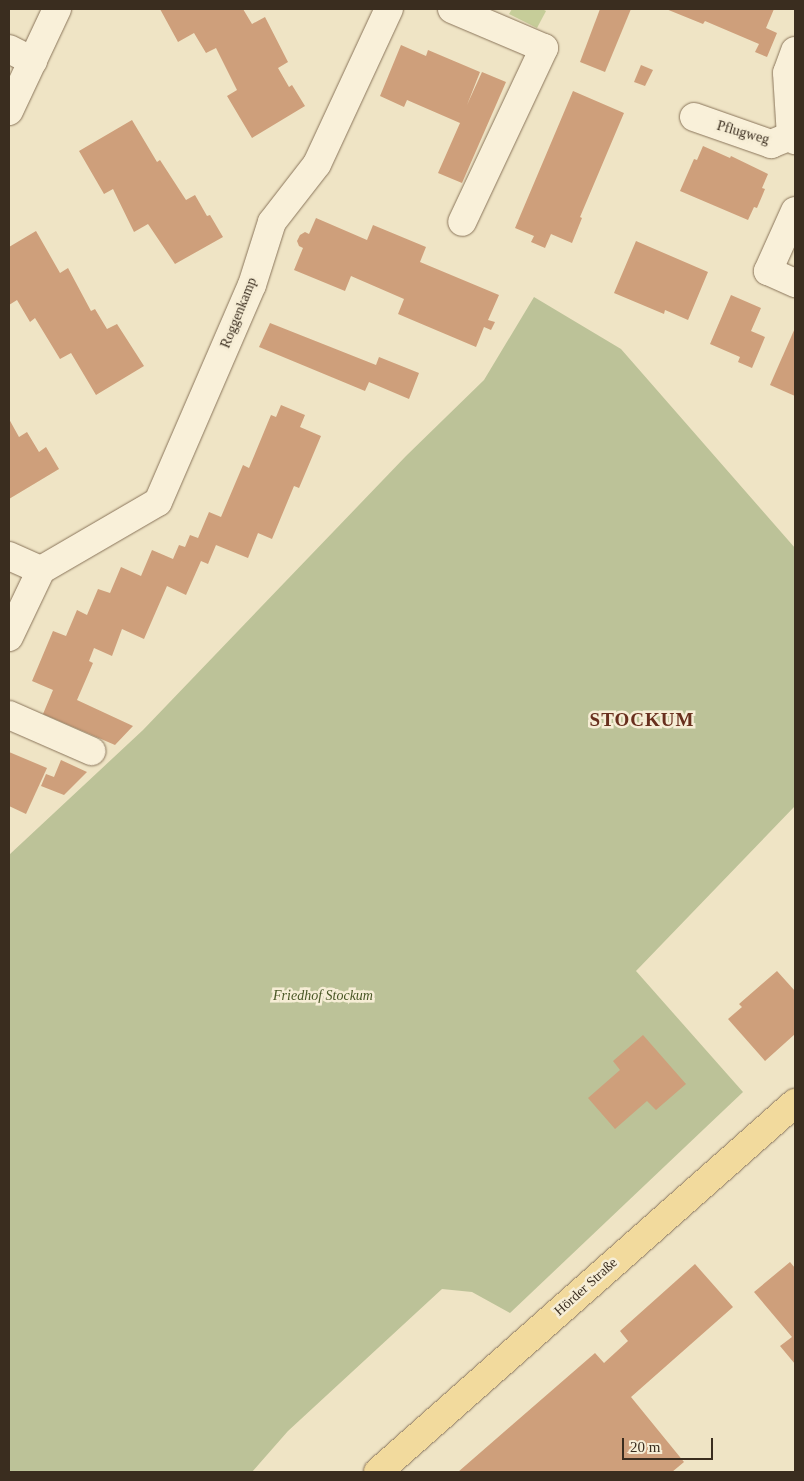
<!DOCTYPE html>
<html>
<head>
<meta charset="utf-8">
<style>
  body { margin:0 }
  #map { position:relative; width:804px; height:1481px; overflow:hidden; background:#efe4c5; font-family:Georgia,serif }
  div>[style] { position:absolute }
  .green>* { inset:0; background:#c6cd99 }
  .cemetery>* { inset:0; background:#bcc298 }
  .building>* { inset:0; background:#ce9f7b }
  .roads { filter:drop-shadow(0 0 1px #8a755b) drop-shadow(0 0 1px #8a755b) }
  .minor>* { height:28px; margin:-14px; padding:0 14px; transform-origin:14px; border-radius:14px; background:#f9f0d9 }
  .major>* { height:28px; margin:-14px; padding:0 14px; transform-origin:14px; border-radius:14px; background:#f2da9d }
  span { translate:-50% -50%; white-space:nowrap; text-align:center; line-height:1.15; -webkit-text-stroke:5px #f6edd5; paint-order:stroke }
  .street-label { font-size:14px; color:#3a2d1f }
  .park-label { font-size:14px; color:#495725; font-style:italic }
  .district-label { font-size:19px; color:#682f1d; font-weight:700; letter-spacing:1px }
  .frame { position:absolute; inset:0; border:10px solid #3a2d1f; pointer-events:none }
  .scale { position:absolute; left:622px; top:1438px; width:91px; height:22px; box-sizing:border-box; border:2px solid #3a2d1f; border-top:0; padding-left:6px; font-size:15px; line-height:18px; white-space:nowrap; color:#3a2d1f; -webkit-text-stroke:4px #f6edd5; paint-order:stroke }
</style>
</head>
<body>
<div id="map">
  <div class="green">
    <i style="clip-path:polygon(512px 9px,542px 9px,546px 11px,537px 28px,509px 14px)"></i>
  </div>
  <div class="cemetery">
    <i style="clip-path:polygon(534px 297px,621px 349px,795px 548px,795px 806px,636px 971px,743px 1092px,510px 1313px,472px 1292px,442px 1289px,288px 1431px,252px 1472px,9px 1472px,9px 855px,143px 730px,406px 456px,484px 380px)"></i>
  </div>
  <div class="building">
    <i style="clip-path:polygon(160px 9px,243px 9px,252px 24px,265px 17px,288px 62px,278px 68px,289px 87px,292px 85px,305px 106px,252px 138px,227px 96px,237px 90px,216px 48px,206px 53px,194px 33px,178px 42px)"></i>
    <i style="clip-path:polygon(600px 9px,631px 9px,605px 72px,580px 62px)"></i>
    <i style="clip-path:polygon(666px 9px,774px 9px,766px 28px,777px 33px,767px 57px,755px 52px,759px 44px,705px 21px,703px 24px)"></i>
    <i style="clip-path:polygon(401px 45px,426px 56px,428px 50px,480px 72px,467px 105px,482px 72px,506px 82px,462px 183px,438px 173px,460px 123px,407px 100px,404px 107px,380px 96px)"></i>
    <i style="clip-path:polygon(641px 65px,653px 70px,645px 86px,634px 82px)"></i>
    <i style="clip-path:polygon(573px 91px,624px 113px,580px 217px,582px 218px,572px 243px,551px 234px,545px 248px,531px 242px,534px 236px,515px 228px)"></i>
    <i style="clip-path:polygon(132px 120px,157px 162px,160px 160px,186px 200px,195px 195px,207px 216px,210px 215px,223px 237px,175px 264px,148px 224px,134px 232px,113px 189px,104px 194px,79px 151px)"></i>
    <i style="clip-path:polygon(703px 146px,730px 158px,731px 156px,768px 174px,762px 188px,765px 189px,757px 208px,754px 207px,748px 220px,680px 191px,694px 159px,697px 160px)"></i>
    <i style="clip-path:polygon(316px 218px,367px 240px,373px 225px,426px 247px,420px 262px,499px 295px,488px 320px,495px 322px,491px 330px,484px 327px,476px 347px,398px 314px,404px 299px,351px 276px,345px 291px,294px 270px,303px 248px,299px 246px,297px 241px,300px 235px,305px 232px,309px 234px)"></i>
    <i style="clip-path:polygon(36px 231px,60px 273px,68px 268px,91px 311px,95px 309px,107px 329px,117px 324px,144px 366px,96px 395px,71px 353px,60px 359px,35px 318px,30px 322px,17px 300px,9px 305px,9px 247px)"></i>
    <i style="clip-path:polygon(636px 241px,708px 272px,688px 320px,665px 310px,664px 314px,614px 293px)"></i>
    <i style="clip-path:polygon(731px 295px,761px 308px,751px 331px,765px 337px,752px 368px,738px 362px,740px 357px,710px 344px)"></i>
    <i style="clip-path:polygon(270px 323px,376px 365px,379px 357px,419px 373px,409px 399px,369px 382px,365px 391px,259px 347px)"></i>
    <i style="clip-path:polygon(795px 328px,795px 396px,770px 385px)"></i>
    <i style="clip-path:polygon(281px 405px,305px 415px,300px 427px,321px 436px,299px 488px,294px 486px,272px 539px,258px 533px,248px 558px,216px 545px,208px 564px,201px 561px,186px 595px,167px 586px,144px 639px,122px 629px,112px 656px,94px 648px,89px 661px,93px 663px,77px 700px,133px 726px,115px 745px,43px 714px,53px 690px,32px 681px,53px 631px,66px 636px,77px 610px,87px 615px,98px 589px,110px 593px,121px 567px,141px 576px,152px 550px,173px 559px,179px 545px,185px 547px,190px 535px,198px 538px,209px 512px,221px 517px,243px 465px,249px 468px,271px 415px,276px 417px)"></i>
    <i style="clip-path:polygon(9px 419px,19px 437px,27px 432px,39px 452px,46px 447px,59px 469px,9px 499px)"></i>
    <i style="clip-path:polygon(9px 752px,47px 768px,26px 814px,9px 806px)"></i>
    <i style="clip-path:polygon(61px 760px,87px 772px,64px 795px,41px 786px,46px 774px,54px 777px)"></i>
    <i style="clip-path:polygon(777px 971px,795px 991px,795px 1034px,765px 1061px,728px 1019px,742px 1007px,739px 1004px)"></i>
    <i style="clip-path:polygon(643px 1035px,686px 1084px,656px 1110px,647px 1101px,615px 1129px,588px 1098px,620px 1070px,613px 1061px)"></i>
    <i style="clip-path:polygon(790px 1262px,795px 1268px,795px 1364px,780px 1346px,792px 1337px,754px 1292px)"></i>
    <i style="clip-path:polygon(695px 1264px,733px 1307px,631px 1397px,684px 1462px,672px 1472px,458px 1472px,595px 1353px,604px 1363px,628px 1341px,620px 1331px)"></i>
  </div>
  <div class="roads">
    <div class="minor">
      <i style="left:452px;top:9px;width:100px;rotate:23deg"></i>
      <i style="left:544px;top:48px;width:192px;rotate:115.2deg"></i>
      <i style="left:9px;top:49px;width:27px;rotate:27deg"></i>
      <i style="left:795px;top:51px;width:23px;rotate:110deg"></i>
      <i style="left:787px;top:73px;width:63px;rotate:86.4deg"></i>
      <i style="left:791px;top:136px;width:6px;rotate:45deg"></i>
      <i style="left:9px;top:111px;width:113px;rotate:-64.8deg"></i>
      <i style="left:694px;top:117px;width:82px;rotate:19.3deg"></i>
      <i style="left:771px;top:144px;width:22px;rotate:-22deg"></i>
      <i style="left:795px;top:211px;width:66px;rotate:114.2deg"></i>
      <i style="left:768px;top:271px;width:30px;rotate:24deg"></i>
      <i style="left:9px;top:556px;width:35px;rotate:24deg"></i>
      <i style="left:41px;top:570px;width:135px;rotate:-30.2deg"></i>
      <i style="left:158px;top:502px;width:236px;rotate:-66.6deg"></i>
      <i style="left:252px;top:285px;width:66px;rotate:-72.4deg"></i>
      <i style="left:272px;top:222px;width:73px;rotate:-52.2deg"></i>
      <i style="left:317px;top:164px;width:171px;rotate:-65.1deg"></i>
      <i style="left:9px;top:637px;width:74px;rotate:-64.5deg"></i>
      <i style="left:9px;top:715px;width:90px;rotate:23.7deg"></i>
    </div>
    <div class="major">
      <i style="left:378px;top:1472px;width:557px;rotate:-41.51deg"></i>
    </div>
  </div>
  <div class="street-label">
    <span style="left:743px;top:133px;rotate:16deg">Pflugweg</span>
    <span style="left:239px;top:313px;rotate:-68deg">Roggenkamp</span>
    <span style="left:586px;top:1287px;rotate:-42deg">Hörder Straße</span>
  </div>
  <div class="park-label">
    <span style="left:323px;top:996px">Friedhof Stockum</span>
  </div>
  <div class="district-label">
    <span style="left:642px;top:720px">STOCKUM</span>
  </div>
  <div class="frame"></div>
  <div class="scale">20 m</div>
</div>
</body>
</html>
